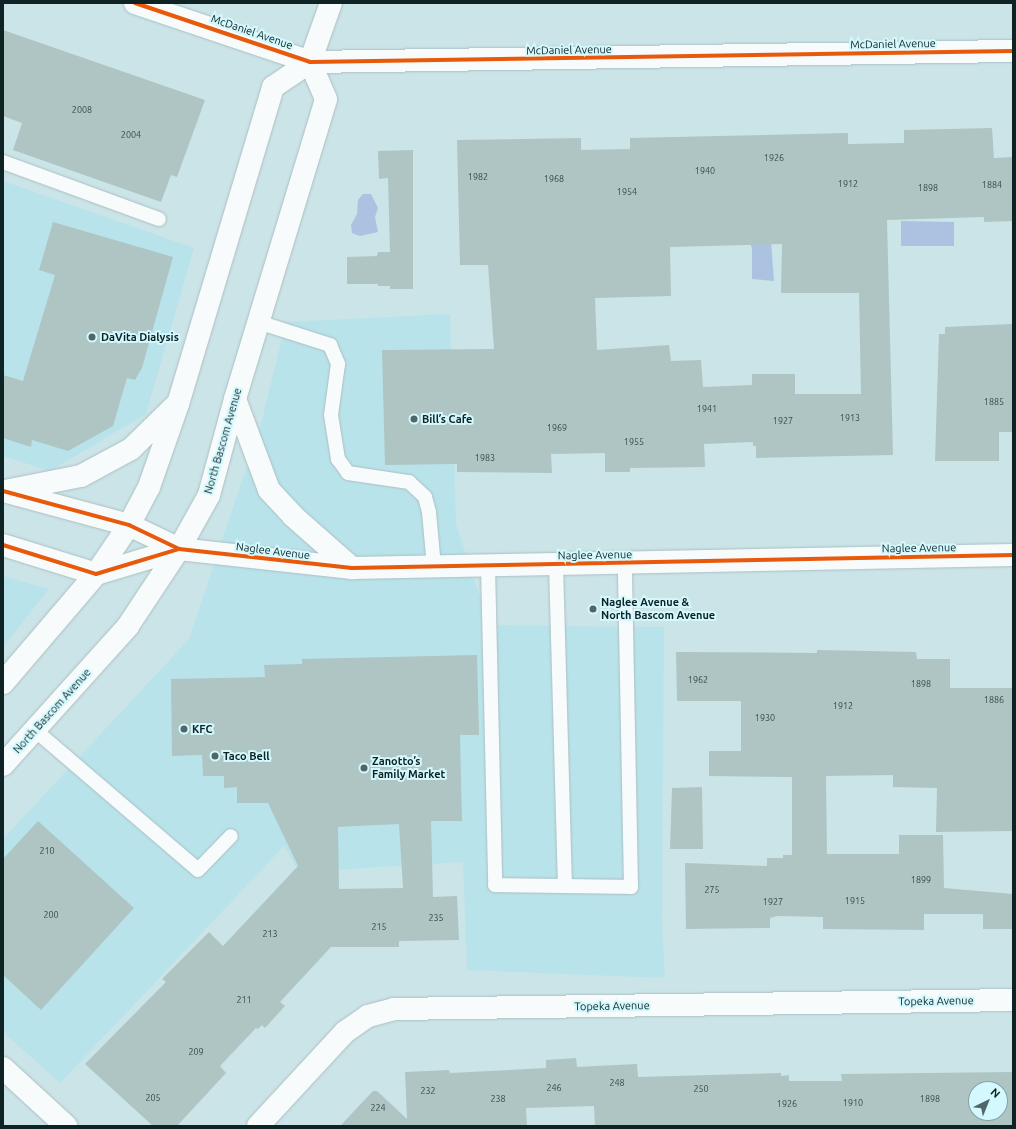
<!DOCTYPE html>
<html>
<head>
<meta charset="utf-8">
<style>
  body { margin:0 }
  #map { position:relative; width:1016px; height:1129px; overflow:hidden; background:#cbe4e7; font-family:Ubuntu,sans-serif }
  div>[style] { position:absolute }
  .built>* { inset:0; background:#b9e3ea }
  .water>* { inset:0; background:#acc2e1 }
  .building>* { inset:0; background:#aec5c4 }
  .roads { filter:drop-shadow(0 0 1px #abbfc2) drop-shadow(0 0 1px #abbfc2) }
  .service>* { height:14px; margin:-7px; padding:0 7px; transform-origin:7px; border-radius:7px; background:#f7fbfb }
  .minor>* { height:22px; margin:-11px; padding:0 11px; transform-origin:11px; border-radius:11px; background:#f7fbfb }
  .secondary>* { height:22px; margin:-11px; padding:0 11px; transform-origin:11px; border-radius:11px; background:#f7fbfb }
  .primary>* { height:22px; margin:-11px; padding:0 11px; transform-origin:11px; border-radius:11px; background:#f7fbfb }
  .cycleway>* { height:4px; margin:-2px; padding:0 2px; transform-origin:2px; border-radius:2px; background:#e8590c }
  .dots>* { width:11px; height:11px; translate:-50% -50%; box-sizing:border-box; border:2px solid #d3f9fe; border-radius:50% }
  span { translate:-50% -50%; white-space:nowrap; text-align:center; line-height:1.15; -webkit-text-stroke:4px #d3f9fe; paint-order:stroke }
  .number-label { font-size:9px; color:#374b4c }
  .number-label span { -webkit-text-stroke-width:0 }
  .street-label { font-size:11px; color:#0f2224 }
  .poi-label { font-size:11px; color:#0f2224; font-weight:700 }
  .left { translate:0 -50%; text-align:left }
  .frame { position:absolute; inset:0; border:4px solid #0f2224; pointer-events:none }
  .north { position:absolute; left:968px; top:1081px; width:40px; height:40px; box-sizing:border-box; background:#d3f9fe; border:1px solid #85a3a7; border-radius:50%; rotate:43deg; font-size:11px; font-weight:700; line-height:16px; text-align:center; color:#0f2224 }
  .north::after { content:''; display:block; margin:auto; width:14px; height:18px; background:#516668; clip-path:polygon(50% 0,100% 100%,50% 72%,0 100%) }
</style>
</head>
<body>
<div id="map">
  <div class="built">
    <i style="clip-path:polygon(3px 181px,194px 248px,146px 414px,50px 471px,3px 456px)"></i>
    <i style="clip-path:polygon(450px 314px,456px 524px,489px 625px,664px 627px,662px 923px,665px 978px,467px 970px,463px 862px,299px 872px,284px 846px,60px 1083px,3px 1032px,3px 839px,189px 639px,261px 424px,286px 322px)"></i>
    <i style="clip-path:polygon(3px 576px,49px 589px,3px 647px)"></i>
  </div>
  <div class="water">
    <i style="clip-path:polygon(363px 194px,371px 194px,378px 208px,375px 217px,378px 232px,360px 236px,352px 233px,351px 225px,357px 214px,358px 200px)"></i>
    <i style="clip-path:polygon(901px 221px,954px 222px,954px 246px,901px 246px)"></i>
    <i style="clip-path:polygon(748px 238px,771px 241px,774px 281px,752px 279px,752px 248px)"></i>
  </div>
  <div class="building">
    <i style="clip-path:polygon(3px 30px,205px 100px,177px 177px,171px 175px,161px 202px,13px 150px,22px 123px,3px 116px)"></i>
    <i style="clip-path:polygon(evenodd,992px 128px,994px 158px,1013px 157px,1013px 221px,984px 222px,984px 217px,887px 220px,893px 455px,756px 458px,756px 446px,753px 446px,753px 442px,704px 444px,705px 467px,630px 468px,630px 472px,605px 472px,605px 453px,551px 454px,552px 473px,457px 472px,457px 464px,385px 465px,382px 350px,494px 349px,488px 265px,460px 265px,457px 140px,581px 138px,581px 150px,630px 149px,630px 138px,848px 133px,848px 144px,904px 143px,904px 130px,992px 128px,782px 244px,781px 293px,859px 293px,861px 394px,795px 394px,795px 374px,752px 374px,752px 385px,703px 387px,701px 360px,671px 361px,669px 345px,597px 350px,595px 298px,671px 296px,670px 247px,782px 244px)"></i>
    <i style="clip-path:polygon(413px 150px,413px 289px,390px 289px,390px 286px,378px 286px,378px 284px,347px 284px,347px 257px,377px 256px,378px 252px,390px 252px,388px 178px,379px 179px,378px 151px)"></i>
    <i style="clip-path:polygon(53px 222px,173px 257px,142px 368px,135px 380px,127px 378px,113px 426px,68px 451px,32px 440px,31px 447px,3px 438px,3px 375px,23px 381px,55px 275px,39px 270px)"></i>
    <i style="clip-path:polygon(1012px 324px,1013px 432px,999px 432px,999px 461px,935px 461px,939px 334px,945px 334px,945px 327px)"></i>
    <i style="clip-path:polygon(817px 650px,916px 652px,917px 659px,950px 659px,950px 688px,1013px 688px,1013px 831px,936px 832px,937px 788px,893px 787px,893px 775px,826px 776px,827px 854px,899px 854px,899px 835px,943px 835px,944px 888px,1013px 894px,1013px 929px,983px 929px,983px 914px,924px 914px,924px 930px,823px 929px,823px 917px,777px 916px,770px 918px,770px 928px,686px 929px,685px 863px,767px 866px,767px 858px,783px 858px,783px 855px,792px 855px,792px 777px,709px 776px,709px 751px,741px 751px,741px 701px,677px 701px,676px 652px,817px 653px)"></i>
    <i style="clip-path:polygon(evenodd,477px 655px,479px 735px,460px 735px,462px 821px,431px 821px,433px 897px,457px 896px,459px 940px,399px 941px,399px 947px,331px 947px,280px 1002px,285px 1006px,265px 1028px,262px 1025px,258px 1029px,256px 1028px,220px 1066px,226px 1073px,177px 1126px,153px 1126px,85px 1064px,166px 982px,162px 979px,209px 932px,223px 946px,298px 866px,268px 803px,237px 803px,237px 787px,224px 788px,224px 776px,203px 776px,202px 755px,172px 756px,171px 679px,265px 677px,264px 665px,302px 664px,302px 659px,477px 655px,399px 824px,403px 888px,339px 889px,338px 827px,399px 824px)"></i>
    <i style="clip-path:polygon(702px 787px,703px 849px,670px 849px,672px 788px)"></i>
    <i style="clip-path:polygon(38px 821px,134px 908px,41px 1010px,3px 975px,3px 859px)"></i>
    <i style="clip-path:polygon(evenodd,576px 1058px,577px 1067px,637px 1064px,638px 1077px,781px 1073px,781px 1076px,789px 1075px,789px 1081px,842px 1081px,841px 1074px,1012px 1072px,1013px 1126px,595px 1126px,594px 1106px,526px 1108px,527px 1126px,340px 1126px,373px 1091px,377px 1091px,407px 1119px,405px 1072px,449px 1070px,450px 1073px,546px 1068px,546px 1060px,576px 1058px,976px 1089px,1000px 1089px,1000px 1113px,976px 1113px,976px 1089px)"></i>
  </div>
  <div class="roads">
    <div class="service">
      <i style="left:3px;top:162px;width:166px;rotate:20.1deg"></i>
      <i style="left:258px;top:322px;width:76px;rotate:17.7deg"></i>
      <i style="left:330px;top:345px;width:21px;rotate:67deg"></i>
      <i style="left:338px;top:364px;width:51px;rotate:97.8deg"></i>
      <i style="left:331px;top:415px;width:45px;rotate:81deg"></i>
      <i style="left:338px;top:459px;width:17px;rotate:54deg"></i>
      <i style="left:348px;top:473px;width:62px;rotate:8.4deg"></i>
      <i style="left:409px;top:482px;width:22px;rotate:43deg"></i>
      <i style="left:425px;top:497px;width:16px;rotate:75deg"></i>
      <i style="left:429px;top:512px;width:55px;rotate:84.8deg"></i>
      <i style="left:556px;top:565px;width:321px;rotate:88.4deg"></i>
      <i style="left:488px;top:566px;width:319px;rotate:88.7deg"></i>
      <i style="left:495px;top:885px;width:136px;rotate:0.8deg"></i>
      <i style="left:631px;top:887px;width:323px;rotate:-91.1deg"></i>
      <i style="left:36px;top:731px;width:213px;rotate:40.6deg"></i>
      <i style="left:198px;top:870px;width:47px;rotate:-45.9deg"></i>
    </div>
    <div class="minor">
      <i style="left:135px;top:3px;width:185px;rotate:18.6deg"></i>
      <i style="left:310px;top:62px;width:703px;rotate:-0.9deg"></i>
      <i style="left:3px;top:1068px;width:86px;rotate:42.6deg"></i>
      <i style="left:258px;top:1126px;width:128px;rotate:-47.2deg"></i>
      <i style="left:345px;top:1032px;width:28px;rotate:-35deg"></i>
      <i style="left:368px;top:1016px;width:27px;rotate:-15deg"></i>
      <i style="left:394px;top:1009px;width:619px;rotate:-0.83deg"></i>
    </div>
    <div class="secondary">
      <i style="left:3px;top:491px;width:131px;rotate:15.1deg"></i>
      <i style="left:129px;top:525px;width:55px;rotate:25.6deg"></i>
      <i style="left:179px;top:549px;width:174px;rotate:6.3deg"></i>
      <i style="left:352px;top:568px;width:661px;rotate:-1.13deg"></i>
      <i style="left:3px;top:545px;width:97px;rotate:17.3deg"></i>
      <i style="left:96px;top:574px;width:87px;rotate:-16.8deg"></i>
    </div>
    <div class="primary">
      <i style="left:235px;top:399px;width:97px;rotate:69.5deg"></i>
      <i style="left:269px;top:490px;width:35px;rotate:47deg"></i>
      <i style="left:293px;top:516px;width:79px;rotate:41.4deg"></i>
      <i style="left:5px;top:491px;width:77px;rotate:-11.2deg"></i>
      <i style="left:81px;top:476px;width:57px;rotate:-28.4deg"></i>
      <i style="left:131px;top:449px;width:62px;rotate:-44.3deg"></i>
      <i style="left:3px;top:683px;width:143px;rotate:-49.5deg"></i>
      <i style="left:96px;top:574px;width:59px;rotate:-56deg"></i>
      <i style="left:129px;top:525px;width:43px;rotate:-62.2deg"></i>
      <i style="left:149px;top:487px;width:88px;rotate:-70.7deg"></i>
      <i style="left:178px;top:404px;width:331px;rotate:-73.3deg"></i>
      <i style="left:273px;top:87px;width:45px;rotate:-34deg"></i>
      <i style="left:310px;top:62px;width:63px;rotate:-70.4deg"></i>
      <i style="left:3px;top:765px;width:187px;rotate:-48deg"></i>
      <i style="left:128px;top:626px;width:92px;rotate:-56.5deg"></i>
      <i style="left:179px;top:549px;width:62px;rotate:-60.9deg"></i>
      <i style="left:209px;top:495px;width:99px;rotate:-74.8deg"></i>
      <i style="left:235px;top:399px;width:313px;rotate:-73.1deg"></i>
      <i style="left:326px;top:99px;width:40px;rotate:-113.4deg"></i>
    </div>
  </div>
  <div class="cycleway">
    <i style="left:135px;top:3px;width:185px;rotate:18.6deg"></i>
    <i style="left:310px;top:62px;width:703px;rotate:-0.9deg"></i>
    <i style="left:3px;top:491px;width:131px;rotate:15.1deg"></i>
    <i style="left:129px;top:525px;width:55px;rotate:25.6deg"></i>
    <i style="left:179px;top:549px;width:174px;rotate:6.3deg"></i>
    <i style="left:352px;top:568px;width:661px;rotate:-1.13deg"></i>
    <i style="left:3px;top:545px;width:97px;rotate:17.3deg"></i>
    <i style="left:96px;top:574px;width:87px;rotate:-16.8deg"></i>
  </div>
  <div class="dots">
    <i style="left:92px;top:337px;background:#516668"></i>
    <i style="left:414px;top:419px;background:#516668"></i>
    <i style="left:593px;top:609px;background:#516668"></i>
    <i style="left:184px;top:729px;background:#516668"></i>
    <i style="left:215px;top:756px;background:#516668"></i>
    <i style="left:364px;top:768px;background:#516668"></i>
  </div>
  <div class="number-label">
    <span style="left:82px;top:110px">2008</span>
    <span style="left:131px;top:135px">2004</span>
    <span style="left:774px;top:158px">1926</span>
    <span style="left:705px;top:171px">1940</span>
    <span style="left:478px;top:177px">1982</span>
    <span style="left:554px;top:179px">1968</span>
    <span style="left:848px;top:184px">1912</span>
    <span style="left:992px;top:185px">1884</span>
    <span style="left:928px;top:188px">1898</span>
    <span style="left:627px;top:192px">1954</span>
    <span style="left:994px;top:402px">1885</span>
    <span style="left:707px;top:409px">1941</span>
    <span style="left:850px;top:418px">1913</span>
    <span style="left:783px;top:421px">1927</span>
    <span style="left:557px;top:428px">1969</span>
    <span style="left:634px;top:442px">1955</span>
    <span style="left:485px;top:458px">1983</span>
    <span style="left:698px;top:680px">1962</span>
    <span style="left:921px;top:684px">1898</span>
    <span style="left:994px;top:700px">1886</span>
    <span style="left:843px;top:706px">1912</span>
    <span style="left:765px;top:718px">1930</span>
    <span style="left:47px;top:851px">210</span>
    <span style="left:921px;top:880px">1899</span>
    <span style="left:712px;top:890px">275</span>
    <span style="left:855px;top:901px">1915</span>
    <span style="left:773px;top:902px">1927</span>
    <span style="left:51px;top:915px">200</span>
    <span style="left:436px;top:918px">235</span>
    <span style="left:379px;top:927px">215</span>
    <span style="left:270px;top:934px">213</span>
    <span style="left:244px;top:1000px">211</span>
    <span style="left:196px;top:1052px">209</span>
    <span style="left:617px;top:1083px">248</span>
    <span style="left:554px;top:1088px">246</span>
    <span style="left:701px;top:1089px">250</span>
    <span style="left:428px;top:1091px">232</span>
    <span style="left:153px;top:1098px">205</span>
    <span style="left:498px;top:1099px">238</span>
    <span style="left:930px;top:1099px">1898</span>
    <span style="left:853px;top:1103px">1910</span>
    <span style="left:787px;top:1104px">1926</span>
    <span style="left:378px;top:1108px">224</span>
  </div>
  <div class="street-label">
    <span style="left:252px;top:32px;rotate:19deg">McDaniel Avenue</span>
    <span style="left:893px;top:44px;rotate:-1deg">McDaniel Avenue</span>
    <span style="left:569px;top:50px;rotate:-1deg">McDaniel Avenue</span>
    <span style="left:223px;top:441px;rotate:-74deg">North Bascom Avenue</span>
    <span style="left:919px;top:548px;rotate:-1deg">Naglee Avenue</span>
    <span style="left:273px;top:551px;rotate:7deg">Naglee Avenue</span>
    <span style="left:595px;top:555px;rotate:-1deg">Naglee Avenue</span>
    <span style="left:52px;top:711px;rotate:-48deg">North Bascom Avenue</span>
    <span style="left:936px;top:1001px;rotate:-1deg">Topeka Avenue</span>
    <span style="left:612px;top:1006px;rotate:-1deg">Topeka Avenue</span>
  </div>
  <div class="poi-label">
    <span class="left" style="left:101px;top:337px">DaVita Dialysis</span>
    <span class="left" style="left:422px;top:419px">Bill’s Cafe</span>
    <span class="left" style="left:601px;top:609px">Naglee Avenue &amp;<br>North Bascom Avenue</span>
    <span class="left" style="left:192px;top:729px">KFC</span>
    <span class="left" style="left:223px;top:756px">Taco Bell</span>
    <span class="left" style="left:372px;top:768px">Zanotto’s<br>Family Market</span>
  </div>
  <div class="frame"></div>
  <div class="north">N</div>
</div>
</body>
</html>
